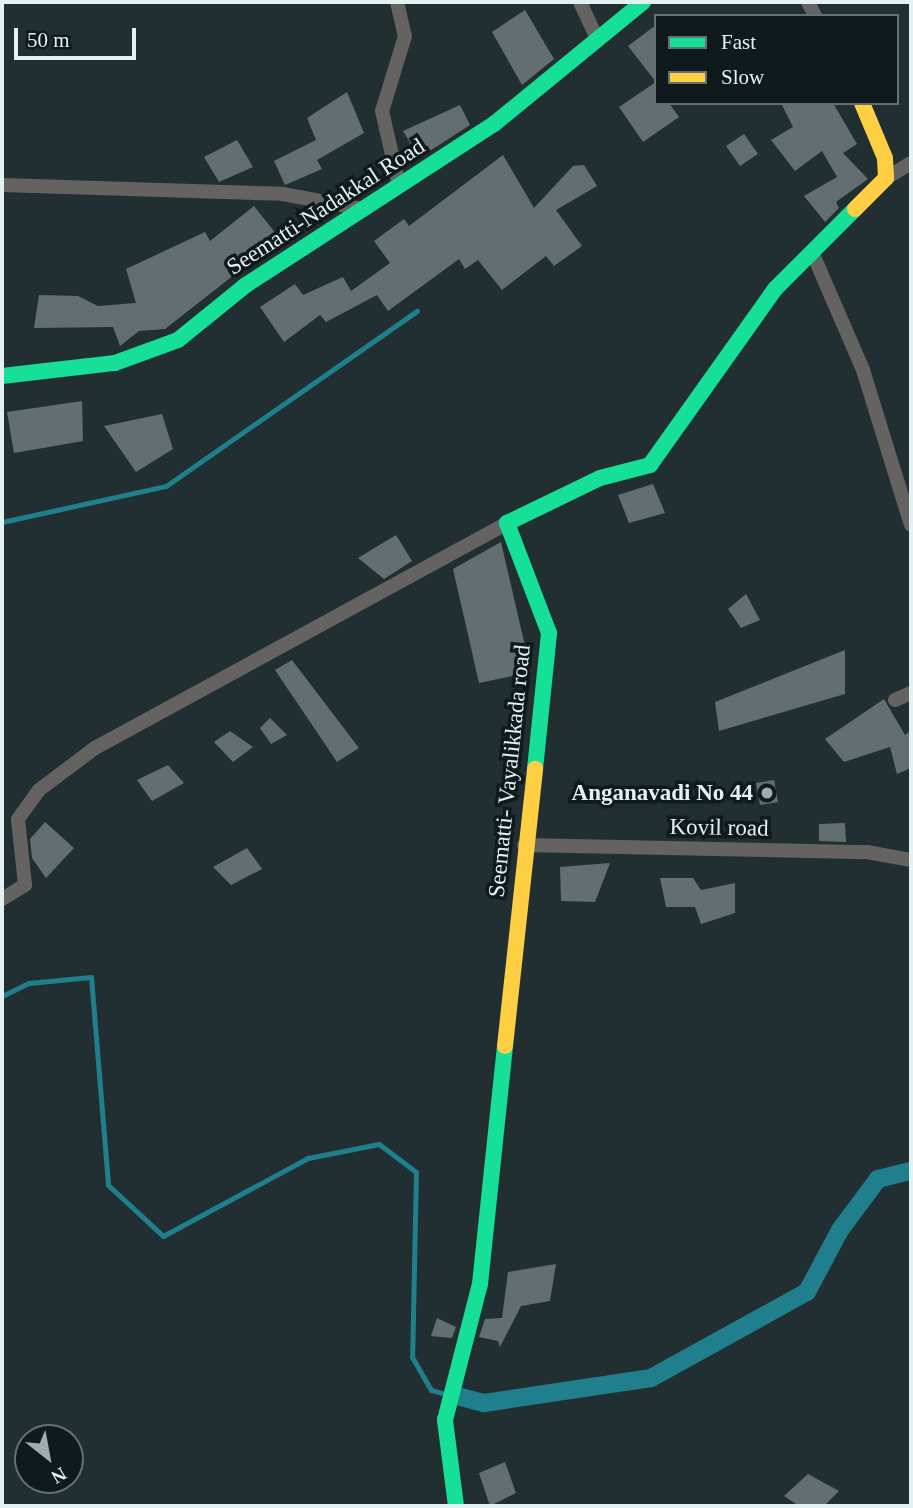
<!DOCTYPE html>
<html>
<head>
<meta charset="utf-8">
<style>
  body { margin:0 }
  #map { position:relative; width:913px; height:1508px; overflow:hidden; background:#222f32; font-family:Georgia,serif }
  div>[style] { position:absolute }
  .stream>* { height:5px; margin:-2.5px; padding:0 2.5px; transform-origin:2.5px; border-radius:2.5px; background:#1f7f8c }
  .canal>* { height:18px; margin:-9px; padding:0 9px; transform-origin:9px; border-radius:9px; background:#1f7f8c }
  .building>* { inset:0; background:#636e70 }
  .street>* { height:14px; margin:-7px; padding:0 7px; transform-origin:7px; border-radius:7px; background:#646362 }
  .fast>* { height:16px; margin:-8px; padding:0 8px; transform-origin:8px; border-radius:8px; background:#16e098 }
  .slow>* { height:16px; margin:-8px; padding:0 8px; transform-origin:8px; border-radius:8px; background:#ffcf43 }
  .dots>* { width:19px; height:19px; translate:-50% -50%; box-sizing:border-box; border:4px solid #101a1c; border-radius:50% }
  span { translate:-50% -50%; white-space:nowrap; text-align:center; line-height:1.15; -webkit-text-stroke:7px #101a1c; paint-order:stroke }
  .street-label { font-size:23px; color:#e3f1f3 }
  .poi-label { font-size:23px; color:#e3f1f3; font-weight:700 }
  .right { translate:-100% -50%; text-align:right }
  .frame { position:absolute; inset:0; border:4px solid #e3f1f3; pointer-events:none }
  .legend { position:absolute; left:654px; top:14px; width:245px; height:91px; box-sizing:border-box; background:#101a1c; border:2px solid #647072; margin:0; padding:9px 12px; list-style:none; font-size:21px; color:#e3f1f3 }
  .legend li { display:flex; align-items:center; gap:14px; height:35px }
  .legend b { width:35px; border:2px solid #647072 }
  .north { position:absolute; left:14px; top:1424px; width:70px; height:70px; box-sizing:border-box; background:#101a1c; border:2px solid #647072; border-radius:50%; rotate:149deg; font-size:19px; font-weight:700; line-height:28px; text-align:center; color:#e3f1f3 }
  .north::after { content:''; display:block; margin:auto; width:24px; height:32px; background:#9fadaf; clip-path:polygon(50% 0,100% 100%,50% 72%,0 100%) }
  .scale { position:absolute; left:14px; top:28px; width:122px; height:32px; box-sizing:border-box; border:4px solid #e3f1f3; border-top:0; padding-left:9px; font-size:21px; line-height:24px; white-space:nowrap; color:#e3f1f3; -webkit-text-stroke:5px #101a1c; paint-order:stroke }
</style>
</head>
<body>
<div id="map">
  <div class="stream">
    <i style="left:2px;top:522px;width:168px;rotate:-12.4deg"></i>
    <i style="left:166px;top:486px;width:306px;rotate:-34.9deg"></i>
    <i style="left:2px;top:996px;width:30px;rotate:-26deg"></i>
    <i style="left:29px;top:983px;width:62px;rotate:-5.5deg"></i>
    <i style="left:91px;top:977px;width:209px;rotate:85.3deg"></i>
    <i style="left:108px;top:1185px;width:75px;rotate:42.8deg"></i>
    <i style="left:163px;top:1236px;width:165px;rotate:-28.3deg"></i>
    <i style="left:308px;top:1158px;width:72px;rotate:-11.2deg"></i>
    <i style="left:379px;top:1144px;width:46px;rotate:37.1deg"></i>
    <i style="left:416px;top:1172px;width:185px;rotate:91.2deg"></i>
    <i style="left:412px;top:1357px;width:38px;rotate:60deg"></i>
    <i style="left:431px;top:1390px;width:11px;rotate:15deg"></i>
  </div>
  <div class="canal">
    <i style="left:461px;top:1397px;width:24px;rotate:15deg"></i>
    <i style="left:484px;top:1403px;width:169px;rotate:-8.5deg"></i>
    <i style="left:651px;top:1378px;width:178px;rotate:-28.9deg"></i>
    <i style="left:807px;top:1292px;width:70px;rotate:-62deg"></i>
    <i style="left:840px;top:1230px;width:64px;rotate:-53.3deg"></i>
    <i style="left:878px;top:1179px;width:34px;rotate:-14deg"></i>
  </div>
  <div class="building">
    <i style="clip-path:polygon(525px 10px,554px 59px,522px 85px,492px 32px)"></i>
    <i style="clip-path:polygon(656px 25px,656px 103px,669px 103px,679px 117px,643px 142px,619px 107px,656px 82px,628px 46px)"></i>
    <i style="clip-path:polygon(347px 92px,364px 133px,317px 160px,322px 169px,285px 185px,274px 161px,316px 140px,307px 118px)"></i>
    <i style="clip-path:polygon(781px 103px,833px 103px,857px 144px,843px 153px,868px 179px,836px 202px,839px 208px,825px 222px,804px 196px,837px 177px,822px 151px,795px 171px,771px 140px,793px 127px)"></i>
    <i style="clip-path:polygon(460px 105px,470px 125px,419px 158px,403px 131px)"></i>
    <i style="clip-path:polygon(744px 134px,758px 154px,740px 166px,726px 146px)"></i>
    <i style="clip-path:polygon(237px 140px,253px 167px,219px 182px,204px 157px)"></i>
    <i style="clip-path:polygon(503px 155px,534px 208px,573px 166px,584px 165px,597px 186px,556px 210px,582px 246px,554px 266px,546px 256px,502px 290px,478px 260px,465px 269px,459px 259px,388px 311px,377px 295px,326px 322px,320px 315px,284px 342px,260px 307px,295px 284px,303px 295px,343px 277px,351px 291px,390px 263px,374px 241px,404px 219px,409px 226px)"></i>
    <i style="clip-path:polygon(254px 206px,280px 239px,165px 329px,139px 331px,120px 346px,113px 327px,34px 328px,39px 295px,78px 296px,98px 306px,136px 303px,126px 269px,205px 232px,210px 241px)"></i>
    <i style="clip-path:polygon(82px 401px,83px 441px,14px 453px,7px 412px)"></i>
    <i style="clip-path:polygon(162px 414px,173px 449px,136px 472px,104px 426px)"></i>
    <i style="clip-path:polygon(653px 484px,665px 513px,629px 523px,618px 495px)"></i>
    <i style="clip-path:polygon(396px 535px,412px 561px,384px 579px,358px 558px)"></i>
    <i style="clip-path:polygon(501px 542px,531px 672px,479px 683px,453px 569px)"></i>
    <i style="clip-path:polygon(746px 594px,760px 620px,741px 628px,728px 609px)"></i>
    <i style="clip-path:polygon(845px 650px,845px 694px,719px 731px,715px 702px)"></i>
    <i style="clip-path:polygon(292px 660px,359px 748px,337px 762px,275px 670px)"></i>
    <i style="clip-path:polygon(884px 699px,905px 735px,911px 730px,911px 768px,897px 774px,890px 747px,844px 762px,825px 739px)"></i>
    <i style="clip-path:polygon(270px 718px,287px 735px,271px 744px,260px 728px)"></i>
    <i style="clip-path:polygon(230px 731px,253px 747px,233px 762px,214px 742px)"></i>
    <i style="clip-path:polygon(168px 765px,184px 783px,152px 801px,137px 780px)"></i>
    <i style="clip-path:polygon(774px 780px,778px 802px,760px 805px,756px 783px)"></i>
    <i style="clip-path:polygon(45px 822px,74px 848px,46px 878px,32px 858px,30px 839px)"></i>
    <i style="clip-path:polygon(845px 823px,846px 842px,819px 841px,819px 824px)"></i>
    <i style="clip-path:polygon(247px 848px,262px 869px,231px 885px,213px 867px)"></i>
    <i style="clip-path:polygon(610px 863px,595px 902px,561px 901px,560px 867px)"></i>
    <i style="clip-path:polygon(660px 878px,693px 878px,701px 890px,735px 883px,735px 913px,701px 924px,695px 907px,666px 907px)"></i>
    <i style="clip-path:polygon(556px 1264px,550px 1301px,521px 1306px,500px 1347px,498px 1341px,479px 1337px,485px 1319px,502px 1318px,508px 1272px)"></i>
    <i style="clip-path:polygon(437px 1318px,456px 1327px,452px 1338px,431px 1336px)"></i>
    <i style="clip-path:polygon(505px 1462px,516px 1493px,490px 1506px,479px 1473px)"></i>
    <i style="clip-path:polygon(808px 1474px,839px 1491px,824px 1506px,799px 1506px,784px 1496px)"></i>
  </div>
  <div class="street">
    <i style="left:397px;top:2px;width:35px;rotate:77deg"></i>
    <i style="left:405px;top:36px;width:78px;rotate:107deg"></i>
    <i style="left:382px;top:111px;width:76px;rotate:77.1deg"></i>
    <i style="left:580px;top:2px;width:38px;rotate:65deg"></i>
    <i style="left:808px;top:2px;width:16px;rotate:63deg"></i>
    <i style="left:886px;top:178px;width:29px;rotate:-31deg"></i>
    <i style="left:2px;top:185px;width:281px;rotate:1.8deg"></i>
    <i style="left:283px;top:194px;width:80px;rotate:10.8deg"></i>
    <i style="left:812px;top:252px;width:129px;rotate:66.6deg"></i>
    <i style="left:863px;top:370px;width:162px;rotate:72.8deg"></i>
    <i style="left:895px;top:700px;width:17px;rotate:-24deg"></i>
    <i style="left:524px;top:845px;width:343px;rotate:1.2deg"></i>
    <i style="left:867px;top:852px;width:45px;rotate:10.3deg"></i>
    <i style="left:2px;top:899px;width:27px;rotate:-31deg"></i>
    <i style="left:25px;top:885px;width:66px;rotate:-96.1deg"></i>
    <i style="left:18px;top:819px;width:36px;rotate:-54deg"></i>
    <i style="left:39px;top:790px;width:70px;rotate:-36.9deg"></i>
    <i style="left:95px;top:748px;width:469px;rotate:-28.6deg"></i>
  </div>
  <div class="fast">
    <i style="left:2px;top:376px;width:114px;rotate:-6.6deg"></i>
    <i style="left:115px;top:363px;width:67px;rotate:-20.1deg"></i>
    <i style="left:178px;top:340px;width:87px;rotate:-39deg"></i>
    <i style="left:246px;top:285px;width:296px;rotate:-33deg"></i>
    <i style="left:494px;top:124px;width:193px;rotate:-39.3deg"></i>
    <i style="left:535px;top:769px;width:137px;rotate:-84.1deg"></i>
    <i style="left:549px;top:633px;width:118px;rotate:-110.9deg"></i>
    <i style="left:507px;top:523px;width:103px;rotate:-25.8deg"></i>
    <i style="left:600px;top:478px;width:52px;rotate:-14.6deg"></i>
    <i style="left:650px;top:465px;width:216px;rotate:-54.6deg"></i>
    <i style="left:775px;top:289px;width:113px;rotate:-45deg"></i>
    <i style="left:456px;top:1506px;width:87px;rotate:-97.3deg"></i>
    <i style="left:445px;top:1420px;width:140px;rotate:-75.6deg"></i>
    <i style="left:480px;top:1284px;width:239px;rotate:-84deg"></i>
  </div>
  <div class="slow">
    <i style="left:855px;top:209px;width:44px;rotate:-45deg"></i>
    <i style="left:886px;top:178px;width:20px;rotate:-93deg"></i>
    <i style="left:885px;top:158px;width:60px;rotate:-112.7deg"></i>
    <i style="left:505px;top:1046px;width:279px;rotate:-83.8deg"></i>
  </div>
  <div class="dots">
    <i style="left:767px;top:793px;background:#9fadaf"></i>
  </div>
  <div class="street-label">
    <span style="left:326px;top:207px;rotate:-33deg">Seematti-Nadakkal Road</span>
    <span style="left:510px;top:771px;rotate:-84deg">Seematti- Vayalikkada road</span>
    <span style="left:719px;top:828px;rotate:1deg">Kovil road</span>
  </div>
  <div class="poi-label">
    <span class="right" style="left:753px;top:793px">Anganavadi No 44</span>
  </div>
  <div class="frame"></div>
  <ul class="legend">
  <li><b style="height:9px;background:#16e098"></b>Fast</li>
  <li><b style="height:9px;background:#ffcf43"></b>Slow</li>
  </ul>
  <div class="north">N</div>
  <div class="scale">50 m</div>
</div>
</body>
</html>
